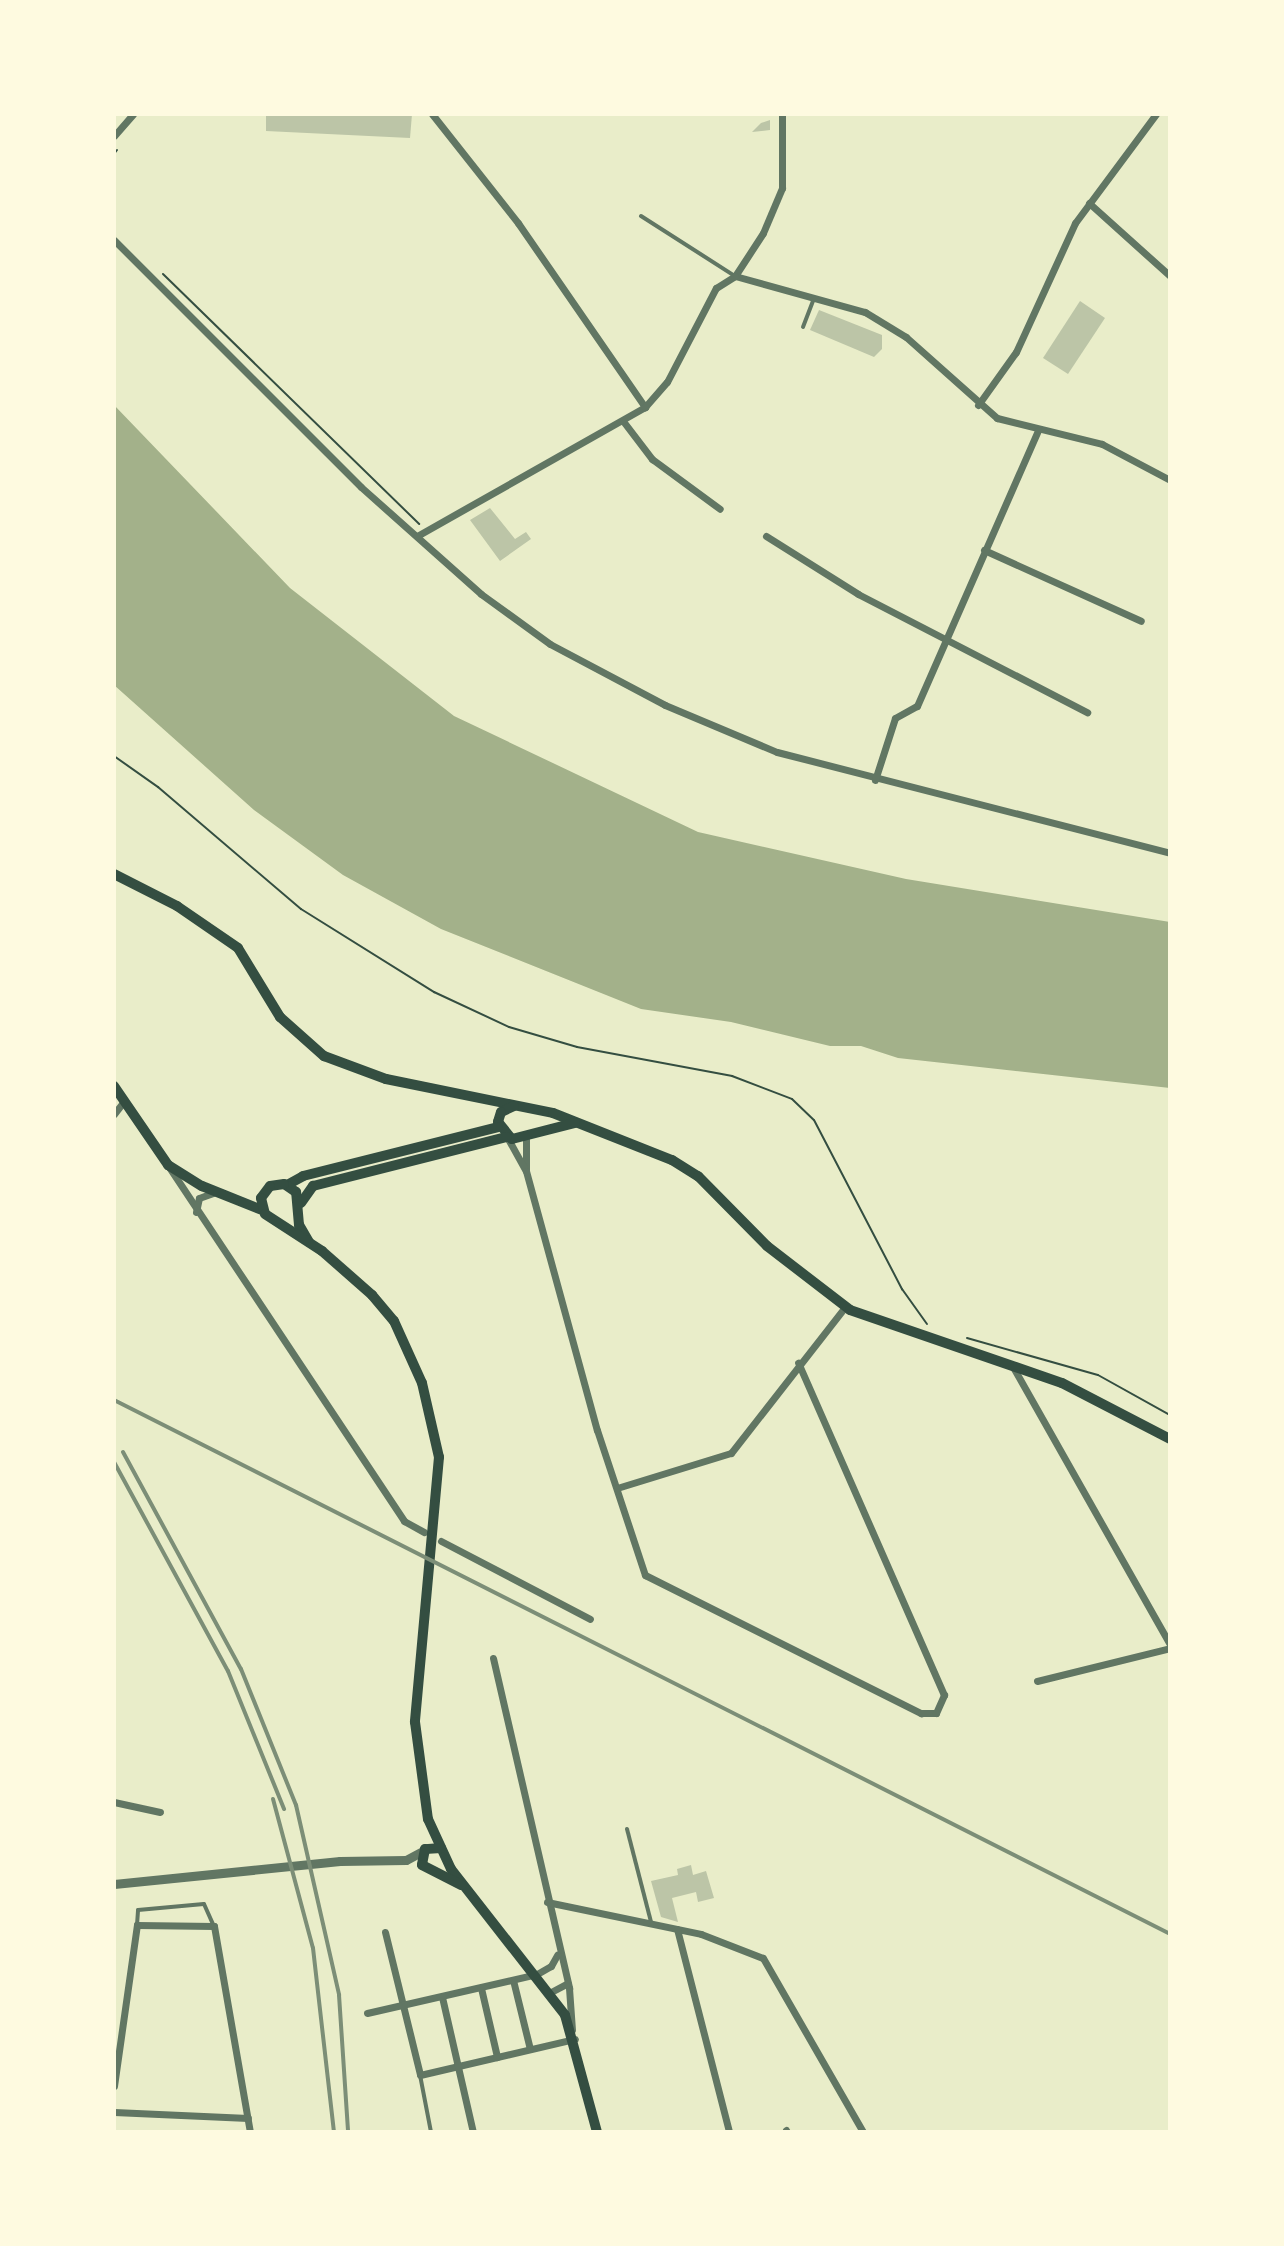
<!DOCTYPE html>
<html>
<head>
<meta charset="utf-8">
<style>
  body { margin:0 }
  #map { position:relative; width:1284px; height:2246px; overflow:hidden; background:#e9edc9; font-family:"Sofia Sans Condensed",sans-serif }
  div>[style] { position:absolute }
  .water>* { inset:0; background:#a3b18a }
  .building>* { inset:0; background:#bcc5a7 }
  .path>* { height:2px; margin:-1px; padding:0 1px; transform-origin:1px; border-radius:1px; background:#344e41 }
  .service>* { height:4px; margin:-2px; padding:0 2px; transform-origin:2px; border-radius:2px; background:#617663 }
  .minor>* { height:7px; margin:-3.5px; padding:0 3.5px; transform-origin:3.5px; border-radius:3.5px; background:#617663 }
  .tertiary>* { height:9px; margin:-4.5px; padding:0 4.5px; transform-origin:4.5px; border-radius:4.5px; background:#617663 }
  .secondary>* { height:10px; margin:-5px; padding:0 5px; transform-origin:5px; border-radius:5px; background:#344e41 }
  .rail>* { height:4px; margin:-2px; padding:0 2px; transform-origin:2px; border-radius:2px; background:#7c8e77 }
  span { translate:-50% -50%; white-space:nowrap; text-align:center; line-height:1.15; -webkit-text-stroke:6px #fefae0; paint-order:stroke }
  .frame { position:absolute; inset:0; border:116px solid #fefae0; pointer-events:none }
</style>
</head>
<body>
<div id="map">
  <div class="water">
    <i style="clip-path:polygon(114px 405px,290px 588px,454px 716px,698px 832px,906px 879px,1170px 922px,1170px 1088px,898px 1058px,861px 1046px,830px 1046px,731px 1022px,641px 1009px,441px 929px,343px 875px,254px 810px,114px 685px)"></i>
  </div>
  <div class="building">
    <i style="clip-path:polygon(266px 114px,412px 114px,410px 138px,266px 131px)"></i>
    <i style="clip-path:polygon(770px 120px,770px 130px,752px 132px,761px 123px)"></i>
    <i style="clip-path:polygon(1080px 301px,1105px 318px,1068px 374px,1043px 358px)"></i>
    <i style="clip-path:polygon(819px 310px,882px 335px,882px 349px,874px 357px,810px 330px)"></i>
    <i style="clip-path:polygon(490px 508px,515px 539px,526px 532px,531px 539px,500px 561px,470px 520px)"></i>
    <i style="clip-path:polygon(691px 1865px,693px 1875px,706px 1871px,714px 1898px,698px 1902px,696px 1892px,672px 1898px,678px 1922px,661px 1917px,651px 1881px,678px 1875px,677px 1869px)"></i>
  </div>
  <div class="path">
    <i style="left:114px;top:154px;width:5px;rotate:-53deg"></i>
    <i style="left:163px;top:274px;width:358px;rotate:44.3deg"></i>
    <i style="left:114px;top:756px;width:54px;rotate:35.2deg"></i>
    <i style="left:158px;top:787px;width:188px;rotate:40.5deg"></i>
    <i style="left:301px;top:909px;width:157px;rotate:32deg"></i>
    <i style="left:434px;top:992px;width:83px;rotate:25deg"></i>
    <i style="left:509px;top:1027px;width:71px;rotate:16.4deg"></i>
    <i style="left:577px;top:1047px;width:158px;rotate:10.6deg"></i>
    <i style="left:732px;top:1076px;width:64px;rotate:21deg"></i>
    <i style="left:792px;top:1099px;width:30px;rotate:44deg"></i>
    <i style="left:814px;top:1120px;width:191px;rotate:62.5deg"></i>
    <i style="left:902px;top:1289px;width:43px;rotate:54.5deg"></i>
    <i style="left:967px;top:1338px;width:136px;rotate:15.8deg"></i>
    <i style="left:1098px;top:1375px;width:82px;rotate:29.1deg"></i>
  </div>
  <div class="service">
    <i style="left:641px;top:216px;width:112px;rotate:32.6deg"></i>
    <i style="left:803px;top:327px;width:30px;rotate:-69deg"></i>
    <i style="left:627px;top:1829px;width:96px;rotate:75.5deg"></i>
    <i style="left:137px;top:1925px;width:15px;rotate:-86deg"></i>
    <i style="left:138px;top:1910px;width:66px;rotate:-5.2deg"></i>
    <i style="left:204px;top:1904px;width:24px;rotate:66deg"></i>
    <i style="left:420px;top:2075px;width:58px;rotate:79.1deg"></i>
  </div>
  <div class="minor">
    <i style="left:432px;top:114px;width:139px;rotate:51.7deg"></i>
    <i style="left:518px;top:223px;width:224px;rotate:55.4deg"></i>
    <i style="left:114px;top:136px;width:29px;rotate:-49deg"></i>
    <i style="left:1089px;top:203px;width:109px;rotate:42deg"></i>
    <i style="left:114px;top:240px;width:349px;rotate:45deg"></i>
    <i style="left:361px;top:487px;width:161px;rotate:41.7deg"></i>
    <i style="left:481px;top:594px;width:85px;rotate:35.9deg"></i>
    <i style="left:550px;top:644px;width:130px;rotate:27.9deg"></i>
    <i style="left:665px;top:705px;width:121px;rotate:22.8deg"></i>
    <i style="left:777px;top:752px;width:406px;rotate:14.4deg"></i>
    <i style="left:735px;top:276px;width:135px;rotate:15.5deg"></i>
    <i style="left:865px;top:312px;width:48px;rotate:31.4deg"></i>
    <i style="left:906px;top:337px;width:122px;rotate:41.7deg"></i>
    <i style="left:997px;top:418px;width:108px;rotate:13.9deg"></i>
    <i style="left:1102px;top:444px;width:77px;rotate:27.9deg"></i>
    <i style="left:735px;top:276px;width:51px;rotate:-56.9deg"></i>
    <i style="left:763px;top:233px;width:49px;rotate:-67.1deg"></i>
    <i style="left:782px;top:188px;width:74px;rotate:-90deg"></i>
    <i style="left:978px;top:405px;width:65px;rotate:-54.4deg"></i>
    <i style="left:1016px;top:352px;width:142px;rotate:-65.4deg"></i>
    <i style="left:1075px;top:223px;width:136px;rotate:-53.4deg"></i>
    <i style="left:623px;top:421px;width:48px;rotate:52.7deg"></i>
    <i style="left:652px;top:459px;width:84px;rotate:36.3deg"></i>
    <i style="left:417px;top:536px;width:262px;rotate:-29.5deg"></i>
    <i style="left:645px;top:407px;width:33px;rotate:-49deg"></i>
    <i style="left:667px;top:382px;width:106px;rotate:-62.5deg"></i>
    <i style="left:716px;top:288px;width:22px;rotate:-32deg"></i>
    <i style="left:766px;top:536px;width:109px;rotate:32.2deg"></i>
    <i style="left:858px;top:594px;width:258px;rotate:27.3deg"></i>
    <i style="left:984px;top:550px;width:172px;rotate:24.3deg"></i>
    <i style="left:875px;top:780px;width:65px;rotate:-72.1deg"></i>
    <i style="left:895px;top:718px;width:25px;rotate:-29deg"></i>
    <i style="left:917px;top:706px;width:301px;rotate:-66.3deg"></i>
    <i style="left:114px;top:1114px;width:16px;rotate:-52deg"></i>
    <i style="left:526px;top:1134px;width:35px;rotate:90deg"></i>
    <i style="left:507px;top:1137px;width:39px;rotate:61deg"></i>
    <i style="left:526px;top:1171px;width:269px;rotate:74.7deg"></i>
    <i style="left:597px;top:1430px;width:153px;rotate:71.7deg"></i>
    <i style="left:645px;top:1575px;width:309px;rotate:26.6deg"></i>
    <i style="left:921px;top:1713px;width:15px"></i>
    <i style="left:936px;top:1713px;width:20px;rotate:-66deg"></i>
    <i style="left:944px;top:1695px;width:363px;rotate:-113.7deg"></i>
    <i style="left:169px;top:1167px;width:425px;rotate:56.4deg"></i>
    <i style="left:404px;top:1521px;width:23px;rotate:29deg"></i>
    <i style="left:196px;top:1212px;width:14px;rotate:-78deg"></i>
    <i style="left:199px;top:1198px;width:15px;rotate:-20deg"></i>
    <i style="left:1013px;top:1367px;width:318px;rotate:60.5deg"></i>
    <i style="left:617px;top:1488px;width:119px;rotate:-17.1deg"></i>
    <i style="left:731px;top:1453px;width:185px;rotate:-52deg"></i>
    <i style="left:441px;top:1541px;width:168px;rotate:27.6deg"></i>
    <i style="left:493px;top:1658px;width:339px;rotate:77deg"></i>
    <i style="left:569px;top:1988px;width:42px;rotate:85.9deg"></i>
    <i style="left:1037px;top:1681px;width:137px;rotate:-13.9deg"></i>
    <i style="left:114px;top:1802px;width:47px;rotate:12.3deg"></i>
    <i style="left:547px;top:1902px;width:157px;rotate:11.7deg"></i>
    <i style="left:701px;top:1934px;width:66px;rotate:21.2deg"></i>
    <i style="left:763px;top:1958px;width:201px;rotate:60.1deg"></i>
    <i style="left:677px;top:1929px;width:210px;rotate:75.6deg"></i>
    <i style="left:385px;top:1932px;width:147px;rotate:76.2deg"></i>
    <i style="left:420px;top:2075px;width:159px;rotate:-13.1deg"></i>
    <i style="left:513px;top:1980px;width:71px;rotate:76.2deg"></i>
    <i style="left:481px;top:1988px;width:71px;rotate:76.9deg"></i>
    <i style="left:551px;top:1992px;width:19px;rotate:-28deg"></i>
    <i style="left:442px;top:1997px;width:139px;rotate:77.1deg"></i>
    <i style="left:367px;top:2013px;width:174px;rotate:-12.9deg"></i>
    <i style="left:537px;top:1974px;width:16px;rotate:-30deg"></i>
    <i style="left:551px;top:1966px;width:13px;rotate:-61deg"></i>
    <i style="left:114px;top:2086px;width:163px;rotate:-81.9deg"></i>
    <i style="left:137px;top:1925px;width:77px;rotate:0.7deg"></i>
    <i style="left:214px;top:1926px;width:209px;rotate:80.1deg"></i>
    <i style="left:114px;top:2112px;width:134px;rotate:2.6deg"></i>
    <i style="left:786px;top:2130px;width:2px;rotate:63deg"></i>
  </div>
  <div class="tertiary">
    <i style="left:114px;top:1884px;width:227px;rotate:-5.8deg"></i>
    <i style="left:340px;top:1861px;width:66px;rotate:-0.9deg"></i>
    <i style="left:406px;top:1860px;width:19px;rotate:-28deg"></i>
  </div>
  <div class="secondary">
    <i style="left:114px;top:874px;width:71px;rotate:26.9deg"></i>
    <i style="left:177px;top:906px;width:74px;rotate:34.5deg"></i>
    <i style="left:238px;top:948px;width:81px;rotate:58.7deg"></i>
    <i style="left:280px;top:1017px;width:59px;rotate:41.6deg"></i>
    <i style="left:324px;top:1056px;width:66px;rotate:20.4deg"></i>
    <i style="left:386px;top:1079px;width:170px;rotate:11.5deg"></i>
    <i style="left:553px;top:1113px;width:128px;rotate:21.6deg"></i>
    <i style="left:672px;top:1160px;width:31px;rotate:32deg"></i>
    <i style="left:698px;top:1176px;width:98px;rotate:45.4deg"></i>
    <i style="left:767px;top:1246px;width:105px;rotate:37.6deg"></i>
    <i style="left:850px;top:1310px;width:224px;rotate:19deg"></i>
    <i style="left:1062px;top:1383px;width:122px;rotate:27.4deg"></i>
    <i style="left:114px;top:1086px;width:96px;rotate:55.6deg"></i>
    <i style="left:168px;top:1165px;width:40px;rotate:32deg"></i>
    <i style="left:202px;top:1186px;width:65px;rotate:21.8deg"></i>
    <i style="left:514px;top:1106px;width:14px;rotate:155deg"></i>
    <i style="left:501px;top:1112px;width:10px;rotate:107deg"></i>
    <i style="left:498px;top:1122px;width:22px;rotate:51deg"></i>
    <i style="left:512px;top:1139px;width:65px;rotate:-14.3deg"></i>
    <i style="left:287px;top:1185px;width:18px;rotate:-29deg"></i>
    <i style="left:303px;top:1176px;width:201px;rotate:-14.1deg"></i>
    <i style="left:301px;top:1203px;width:21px;rotate:-55deg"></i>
    <i style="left:313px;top:1186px;width:200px;rotate:-14.2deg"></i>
    <i style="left:309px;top:1242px;width:20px;rotate:-120deg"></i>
    <i style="left:299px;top:1225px;width:33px;rotate:-95deg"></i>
    <i style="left:296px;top:1192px;width:14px;rotate:-146deg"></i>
    <i style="left:284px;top:1184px;width:14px;rotate:172deg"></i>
    <i style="left:270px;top:1186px;width:15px;rotate:127deg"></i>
    <i style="left:261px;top:1198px;width:16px;rotate:76deg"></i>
    <i style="left:265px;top:1214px;width:68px;rotate:33deg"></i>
    <i style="left:322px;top:1251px;width:67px;rotate:41.3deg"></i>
    <i style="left:372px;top:1295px;width:34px;rotate:50deg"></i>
    <i style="left:394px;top:1321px;width:68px;rotate:65.7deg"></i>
    <i style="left:422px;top:1383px;width:76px;rotate:77.1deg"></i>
    <i style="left:439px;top:1457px;width:266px;rotate:95.2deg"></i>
    <i style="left:415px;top:1722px;width:98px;rotate:82.4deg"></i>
    <i style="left:428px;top:1819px;width:55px;rotate:65.3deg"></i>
    <i style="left:451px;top:1869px;width:185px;rotate:52deg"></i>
    <i style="left:565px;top:2015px;width:121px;rotate:74.7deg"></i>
    <i style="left:441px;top:1848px;width:16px;rotate:176deg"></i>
    <i style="left:425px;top:1849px;width:16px;rotate:101deg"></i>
    <i style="left:422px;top:1865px;width:44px;rotate:27.1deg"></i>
  </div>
  <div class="rail">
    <i style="left:114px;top:1400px;width:1183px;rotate:26.82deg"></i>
    <i style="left:123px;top:1452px;width:247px;rotate:61.5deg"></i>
    <i style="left:241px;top:1669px;width:147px;rotate:68deg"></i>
    <i style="left:296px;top:1805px;width:195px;rotate:77.2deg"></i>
    <i style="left:339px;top:1995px;width:137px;rotate:86.2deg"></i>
    <i style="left:114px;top:1462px;width:238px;rotate:61.4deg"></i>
    <i style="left:228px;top:1671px;width:149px;rotate:67.9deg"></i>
    <i style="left:273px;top:1799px;width:154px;rotate:75deg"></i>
    <i style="left:313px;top:1948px;width:185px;rotate:83.5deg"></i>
  </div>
  <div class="frame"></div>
</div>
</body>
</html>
